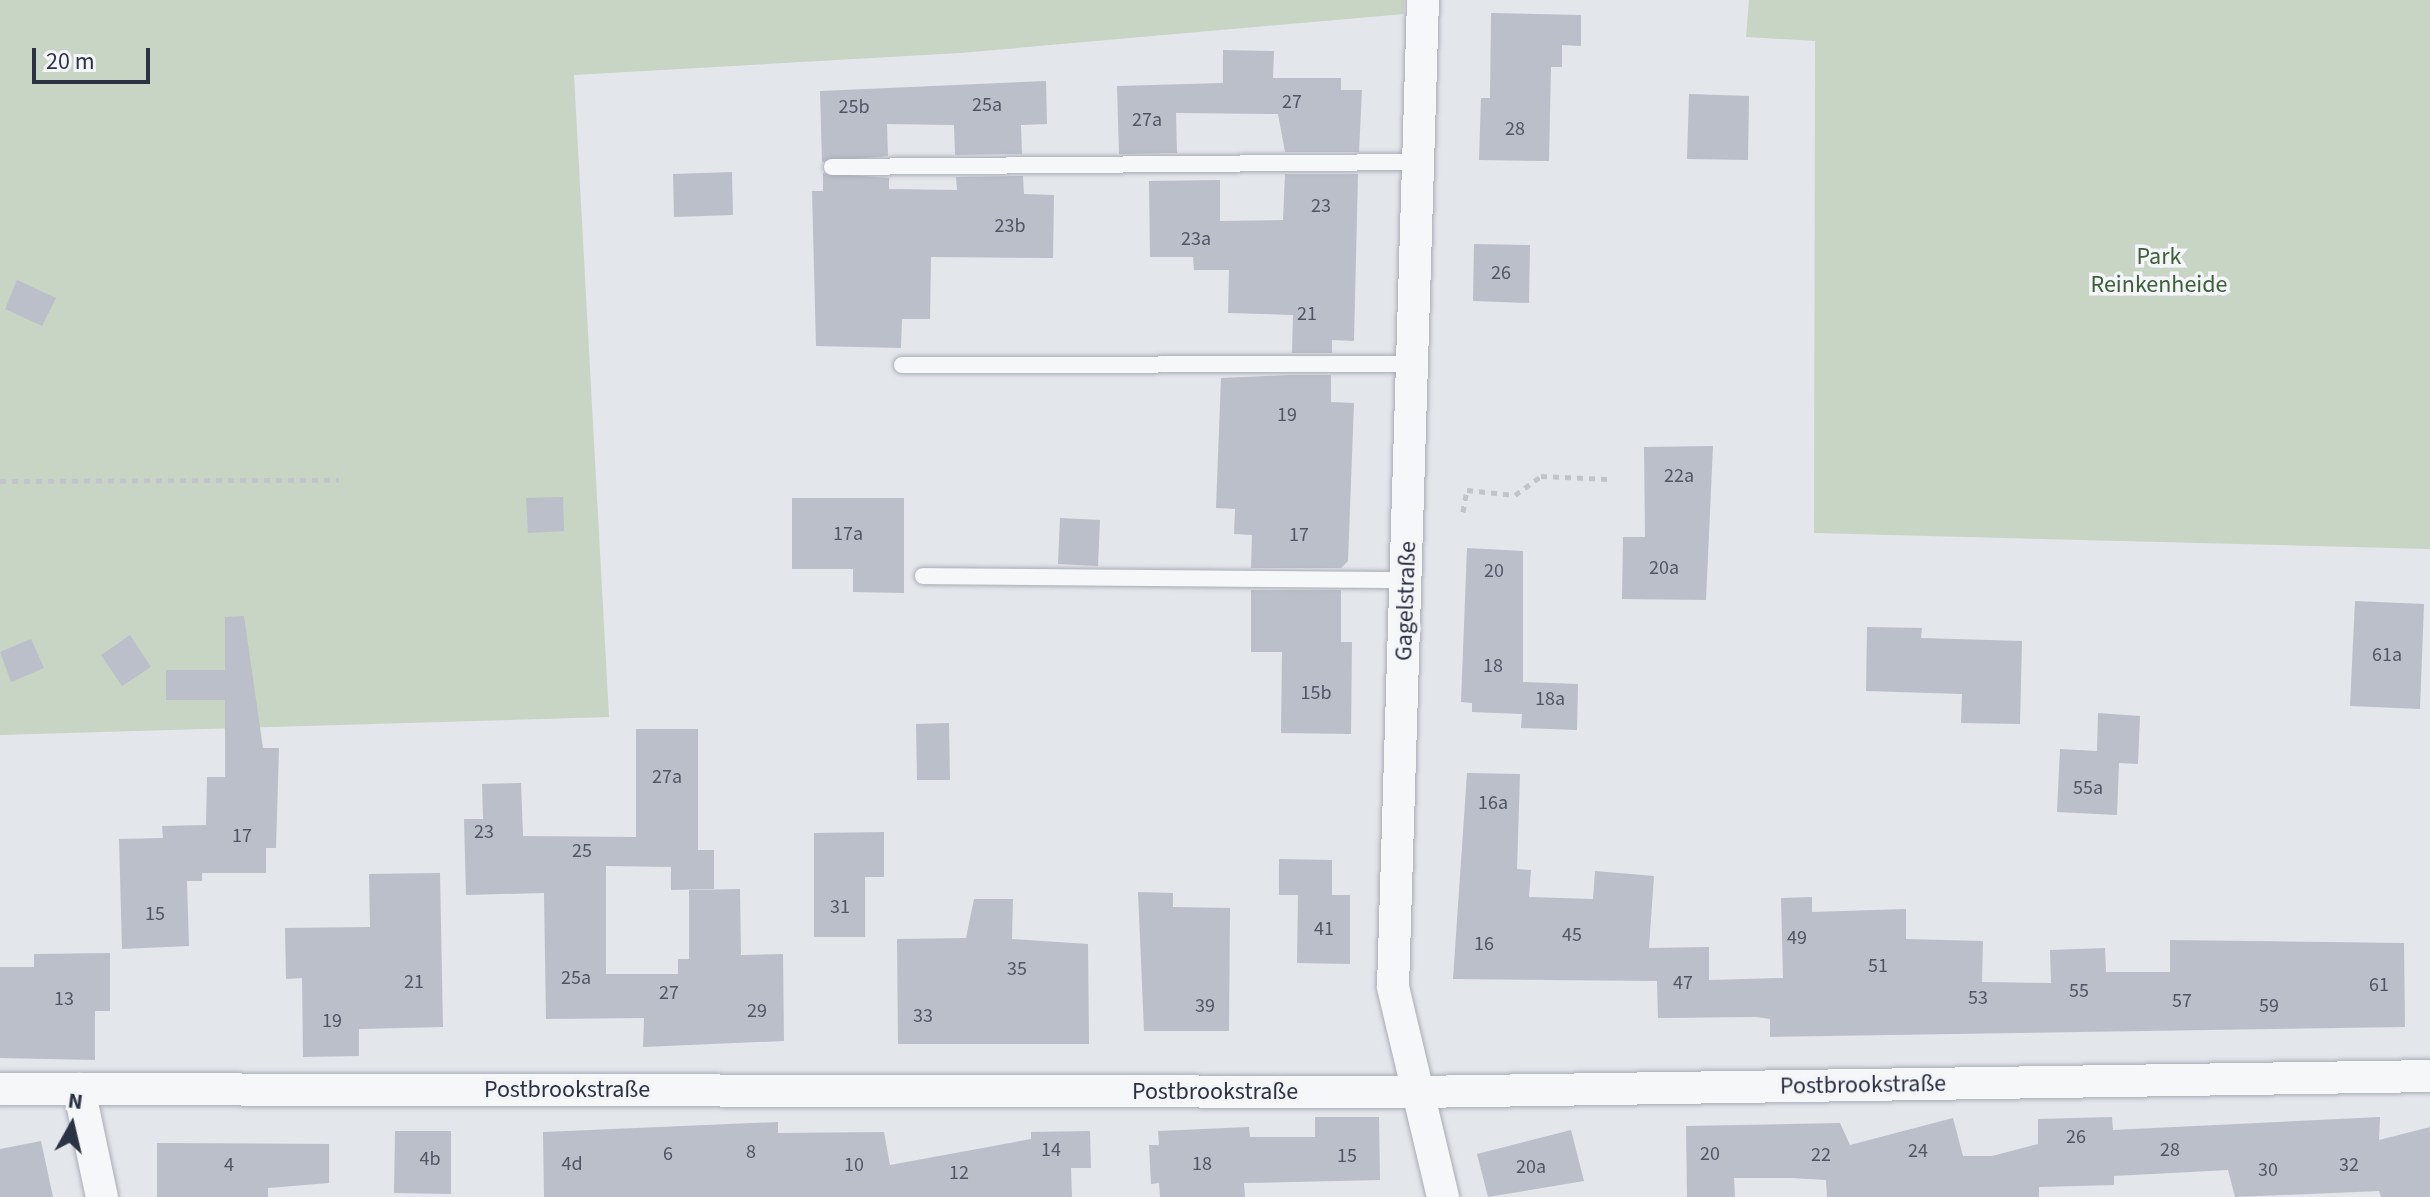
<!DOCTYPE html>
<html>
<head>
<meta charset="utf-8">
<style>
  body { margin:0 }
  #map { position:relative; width:2430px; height:1197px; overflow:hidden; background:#e3e6eb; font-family:"Source Sans 3",sans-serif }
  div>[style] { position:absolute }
  .green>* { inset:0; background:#c8d5c4 }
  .building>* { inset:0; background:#babfc9 }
  .path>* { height:5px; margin-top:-2.5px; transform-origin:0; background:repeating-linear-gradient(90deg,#c1c4ca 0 6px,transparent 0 12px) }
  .roads { filter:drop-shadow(0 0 2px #a8acb6) drop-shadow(0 0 2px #a8acb6) }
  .lane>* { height:16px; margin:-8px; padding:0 8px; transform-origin:8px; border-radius:8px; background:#f6f7f9 }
  .street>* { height:32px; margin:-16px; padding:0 16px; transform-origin:16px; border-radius:16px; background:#f6f7f9 }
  span { translate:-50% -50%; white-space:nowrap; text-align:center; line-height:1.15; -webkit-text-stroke:7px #f3f5f8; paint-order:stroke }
  .number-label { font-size:20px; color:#4f5565 }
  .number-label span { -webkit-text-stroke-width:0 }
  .park-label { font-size:24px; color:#3d6038 }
  .street-label { font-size:24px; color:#2b3244 }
  .north { position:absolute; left:32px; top:1085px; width:80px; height:80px; -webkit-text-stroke:6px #f3f5f8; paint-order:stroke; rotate:8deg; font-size:22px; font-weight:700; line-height:32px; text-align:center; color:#2b3244 }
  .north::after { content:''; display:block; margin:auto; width:28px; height:36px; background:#2b3244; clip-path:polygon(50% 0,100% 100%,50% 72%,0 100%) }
  .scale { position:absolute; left:32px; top:48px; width:118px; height:36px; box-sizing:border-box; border:4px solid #2b3244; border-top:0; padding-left:10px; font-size:24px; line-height:28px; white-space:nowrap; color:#2b3244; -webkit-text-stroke:6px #f3f5f8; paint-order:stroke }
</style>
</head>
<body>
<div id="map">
  <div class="green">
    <i style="clip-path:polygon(0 0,1404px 0,1404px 14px,960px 53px,574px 75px,609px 717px,0 735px)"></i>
    <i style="clip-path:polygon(1749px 0,2430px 0,2430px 549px,1814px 533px,1815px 41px,1746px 37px)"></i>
  </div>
  <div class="building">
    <i style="clip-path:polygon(1491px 13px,1581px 15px,1581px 46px,1562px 45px,1562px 67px,1551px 67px,1549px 161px,1479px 160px,1481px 98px,1490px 98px)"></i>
    <i style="clip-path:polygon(1223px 50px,1274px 51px,1273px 78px,1341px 78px,1341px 90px,1362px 90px,1359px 152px,1285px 152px,1278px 114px,1176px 113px,1177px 153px,1119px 154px,1117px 86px,1223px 83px)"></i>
    <i style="clip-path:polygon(1046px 81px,1047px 124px,1021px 125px,1022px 154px,955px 155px,954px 125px,887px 124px,888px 156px,822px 162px,820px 91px)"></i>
    <i style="clip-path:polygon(1689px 94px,1749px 96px,1748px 160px,1687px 159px)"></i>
    <i style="clip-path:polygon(732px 172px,733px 215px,674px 217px,673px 174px)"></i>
    <i style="clip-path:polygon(823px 173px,889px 178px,889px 189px,957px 190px,956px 177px,1023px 176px,1024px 194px,1054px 195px,1053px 258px,931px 257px,930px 319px,902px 319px,901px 348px,816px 346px,812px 191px,823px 191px)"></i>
    <i style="clip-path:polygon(1285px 174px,1358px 174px,1354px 341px,1332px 340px,1332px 353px,1292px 353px,1293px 315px,1228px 313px,1229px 270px,1194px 270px,1193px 257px,1150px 257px,1149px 181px,1220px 180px,1220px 221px,1283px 220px)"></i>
    <i style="clip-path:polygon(1474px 244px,1530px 245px,1529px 303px,1473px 301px)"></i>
    <i style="clip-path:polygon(17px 280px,56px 298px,42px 326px,5px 309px)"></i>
    <i style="clip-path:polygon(1291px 375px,1331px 375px,1331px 402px,1354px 403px,1348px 561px,1341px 568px,1251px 568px,1252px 535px,1234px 534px,1235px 509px,1216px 508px,1221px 378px)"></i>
    <i style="clip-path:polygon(1713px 446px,1706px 600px,1622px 599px,1623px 537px,1645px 537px,1644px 447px)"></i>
    <i style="clip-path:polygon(563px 497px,564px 531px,528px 533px,526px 498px)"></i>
    <i style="clip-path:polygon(792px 498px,904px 498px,904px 593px,853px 592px,853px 569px,792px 569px)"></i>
    <i style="clip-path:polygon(1060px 518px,1100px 520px,1098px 566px,1058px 564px)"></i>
    <i style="clip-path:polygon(1467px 548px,1523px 551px,1523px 682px,1578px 684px,1577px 730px,1521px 728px,1522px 714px,1472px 712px,1472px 703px,1461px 702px)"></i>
    <i style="clip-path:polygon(1251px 590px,1341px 590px,1341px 642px,1352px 642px,1351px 734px,1281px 733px,1282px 652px,1251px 652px)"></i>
    <i style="clip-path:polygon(2355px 601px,2424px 604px,2420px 709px,2350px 706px)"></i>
    <i style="clip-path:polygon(244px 616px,263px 748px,279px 748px,276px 848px,266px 848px,266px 873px,202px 873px,202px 881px,187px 881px,189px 946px,122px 949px,119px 839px,163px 838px,162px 826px,206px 825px,207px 777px,225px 777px,225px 700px,166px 700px,166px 670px,225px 670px,225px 617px)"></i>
    <i style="clip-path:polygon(1867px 627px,1922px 628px,1921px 638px,2022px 641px,2020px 724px,1961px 723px,1962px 694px,1866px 691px)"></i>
    <i style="clip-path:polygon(130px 635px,151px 667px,122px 686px,101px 655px)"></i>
    <i style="clip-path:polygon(31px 639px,44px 668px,11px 682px,0 652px)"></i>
    <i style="clip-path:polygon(2098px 713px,2140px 716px,2138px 764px,2119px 763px,2117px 815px,2057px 812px,2060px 749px,2097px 751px)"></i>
    <i style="clip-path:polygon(949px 723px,950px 780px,917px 780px,916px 724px)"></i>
    <i style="clip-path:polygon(636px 729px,698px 729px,698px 850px,714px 850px,714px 889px,671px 890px,671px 867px,606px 866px,606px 974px,678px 974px,678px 959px,689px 959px,689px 890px,740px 889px,741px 955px,783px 954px,784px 1041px,643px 1047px,644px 1018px,546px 1019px,544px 893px,466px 895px,464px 819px,483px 819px,482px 784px,521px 783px,523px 836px,636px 837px)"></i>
    <i style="clip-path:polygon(1467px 773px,1520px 774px,1517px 869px,1531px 870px,1529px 897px,1593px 899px,1595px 871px,1654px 876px,1649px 948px,1709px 947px,1709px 980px,1783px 978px,1781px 898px,1812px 897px,1812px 912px,1906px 909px,1906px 939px,1983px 941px,1982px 982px,2051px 983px,2050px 950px,2105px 948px,2106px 972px,2170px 972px,2170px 940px,2404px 943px,2405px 1027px,1770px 1037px,1770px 1019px,1757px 1017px,1658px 1018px,1657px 981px,1453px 979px)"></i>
    <i style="clip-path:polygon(884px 832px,884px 877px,865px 877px,865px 937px,814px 937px,814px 833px)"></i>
    <i style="clip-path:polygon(1279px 859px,1332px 860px,1332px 895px,1350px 895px,1350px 964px,1297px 963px,1298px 895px,1279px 895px)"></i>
    <i style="clip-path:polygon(440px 873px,443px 1027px,359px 1029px,359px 1056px,303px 1057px,302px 978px,286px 979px,285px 928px,370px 927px,369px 874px)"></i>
    <i style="clip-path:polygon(1138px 892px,1173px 893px,1173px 907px,1230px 908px,1229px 1031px,1144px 1031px)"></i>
    <i style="clip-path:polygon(974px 899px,1013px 899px,1012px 939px,1088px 944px,1089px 1044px,898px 1044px,897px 939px,966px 938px)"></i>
    <i style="clip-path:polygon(110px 953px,110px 1011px,95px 1011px,95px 1060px,0 1058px,0 967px,34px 967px,34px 954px)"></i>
    <i style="clip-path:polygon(1315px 1117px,1379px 1117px,1380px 1180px,1244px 1183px,1245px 1197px,1160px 1197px,1159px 1183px,1151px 1184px,1149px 1145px,1159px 1145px,1158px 1131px,1249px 1127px,1250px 1137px,1315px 1137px)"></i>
    <i style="clip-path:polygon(2112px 1117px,2113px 1130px,2380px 1117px,2379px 1140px,2430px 1127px,2430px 1197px,2381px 1197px,2379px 1191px,2235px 1197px,2228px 1170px,2114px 1176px,2114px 1185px,2039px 1187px,2039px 1197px,1827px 1197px,1826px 1180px,1792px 1178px,1734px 1178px,1735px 1197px,1687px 1197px,1686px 1126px,1840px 1123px,1850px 1145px,1953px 1118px,1963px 1156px,1992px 1156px,2038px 1144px,2038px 1119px)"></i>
    <i style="clip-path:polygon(778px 1122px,778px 1133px,884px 1132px,890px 1165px,1031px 1139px,1031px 1132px,1090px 1131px,1091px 1168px,1071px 1168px,1072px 1197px,544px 1197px,543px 1132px)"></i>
    <i style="clip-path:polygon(1571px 1130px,1584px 1181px,1488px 1197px,1477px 1154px)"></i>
    <i style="clip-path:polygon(395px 1131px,451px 1131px,451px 1194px,394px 1193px)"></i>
    <i style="clip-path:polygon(41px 1141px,53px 1197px,0 1197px,0 1149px)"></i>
    <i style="clip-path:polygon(157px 1143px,329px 1144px,329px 1183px,268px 1188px,268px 1197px,157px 1197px)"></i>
  </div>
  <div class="path">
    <i style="left:0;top:481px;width:339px;rotate:-0.2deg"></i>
    <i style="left:1463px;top:512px;width:22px;rotate:-80deg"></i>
    <i style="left:1467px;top:490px;width:48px;rotate:5.9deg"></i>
    <i style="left:1515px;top:495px;width:32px;rotate:-36deg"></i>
    <i style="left:1541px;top:476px;width:68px;rotate:2.5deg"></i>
  </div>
  <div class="roads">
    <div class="lane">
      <i style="left:832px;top:167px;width:586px;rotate:-0.49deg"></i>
      <i style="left:902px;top:365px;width:511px;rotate:-0.11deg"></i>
      <i style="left:923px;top:576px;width:483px;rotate:0.5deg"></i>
    </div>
    <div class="street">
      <i style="left:1423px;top:0;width:987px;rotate:91.74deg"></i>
      <i style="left:1393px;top:987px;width:216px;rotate:76.6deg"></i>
      <i style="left:0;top:1089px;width:1415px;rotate:0.12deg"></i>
      <i style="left:1415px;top:1092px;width:1015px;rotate:-0.9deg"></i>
      <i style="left:79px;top:1089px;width:110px;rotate:78deg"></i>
    </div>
  </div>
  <div class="number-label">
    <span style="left:1292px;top:102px">27</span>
    <span style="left:987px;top:105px">25a</span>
    <span style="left:854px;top:107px">25b</span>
    <span style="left:1147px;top:120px">27a</span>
    <span style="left:1515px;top:129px">28</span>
    <span style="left:1321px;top:206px">23</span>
    <span style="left:1010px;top:226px">23b</span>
    <span style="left:1196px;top:239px">23a</span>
    <span style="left:1501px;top:273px">26</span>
    <span style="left:1307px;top:314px">21</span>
    <span style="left:1287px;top:415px">19</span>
    <span style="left:1679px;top:476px">22a</span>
    <span style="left:848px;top:534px">17a</span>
    <span style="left:1299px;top:535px">17</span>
    <span style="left:1664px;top:568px">20a</span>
    <span style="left:1494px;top:571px">20</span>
    <span style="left:2387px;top:655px">61a</span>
    <span style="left:1493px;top:666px">18</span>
    <span style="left:1316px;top:693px">15b</span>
    <span style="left:1550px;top:699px">18a</span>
    <span style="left:667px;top:777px">27a</span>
    <span style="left:2088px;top:788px">55a</span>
    <span style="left:1493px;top:803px">16a</span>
    <span style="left:484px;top:832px">23</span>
    <span style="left:242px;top:836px">17</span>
    <span style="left:582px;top:851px">25</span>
    <span style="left:840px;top:907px">31</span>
    <span style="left:155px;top:914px">15</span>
    <span style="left:1324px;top:929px">41</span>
    <span style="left:1572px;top:935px">45</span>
    <span style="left:1797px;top:938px">49</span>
    <span style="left:1484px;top:944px">16</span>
    <span style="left:1878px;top:966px">51</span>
    <span style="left:1017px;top:969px">35</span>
    <span style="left:576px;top:978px">25a</span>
    <span style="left:414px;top:982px">21</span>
    <span style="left:1683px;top:983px">47</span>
    <span style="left:2379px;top:985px">61</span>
    <span style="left:2079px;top:991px">55</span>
    <span style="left:669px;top:993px">27</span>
    <span style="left:1978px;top:998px">53</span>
    <span style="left:64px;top:999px">13</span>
    <span style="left:2182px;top:1001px">57</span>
    <span style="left:1205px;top:1006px">39</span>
    <span style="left:2269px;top:1006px">59</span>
    <span style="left:757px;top:1011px">29</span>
    <span style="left:923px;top:1016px">33</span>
    <span style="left:332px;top:1021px">19</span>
    <span style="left:2076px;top:1137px">26</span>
    <span style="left:1051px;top:1150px">14</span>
    <span style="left:2170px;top:1150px">28</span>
    <span style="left:1918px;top:1151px">24</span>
    <span style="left:751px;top:1152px">8</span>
    <span style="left:668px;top:1154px">6</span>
    <span style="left:1710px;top:1154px">20</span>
    <span style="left:1821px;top:1155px">22</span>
    <span style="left:1347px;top:1156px">15</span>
    <span style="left:430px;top:1159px">4b</span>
    <span style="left:572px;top:1164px">4d</span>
    <span style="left:1202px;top:1164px">18</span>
    <span style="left:229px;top:1165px">4</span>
    <span style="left:854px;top:1165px">10</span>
    <span style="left:2349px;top:1165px">32</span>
    <span style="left:1531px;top:1167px">20a</span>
    <span style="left:2268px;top:1170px">30</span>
    <span style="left:959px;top:1173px">12</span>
  </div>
  <div class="park-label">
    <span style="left:2159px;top:271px">Park<br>Reinkenheide</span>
  </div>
  <div class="street-label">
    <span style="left:1406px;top:601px;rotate:-88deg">Gagelstraße</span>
    <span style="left:1863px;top:1085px;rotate:-1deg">Postbrookstraße</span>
    <span style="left:567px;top:1090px">Postbrookstraße</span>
    <span style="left:1215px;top:1092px">Postbrookstraße</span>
  </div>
  <div class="north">N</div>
  <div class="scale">20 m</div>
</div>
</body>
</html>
